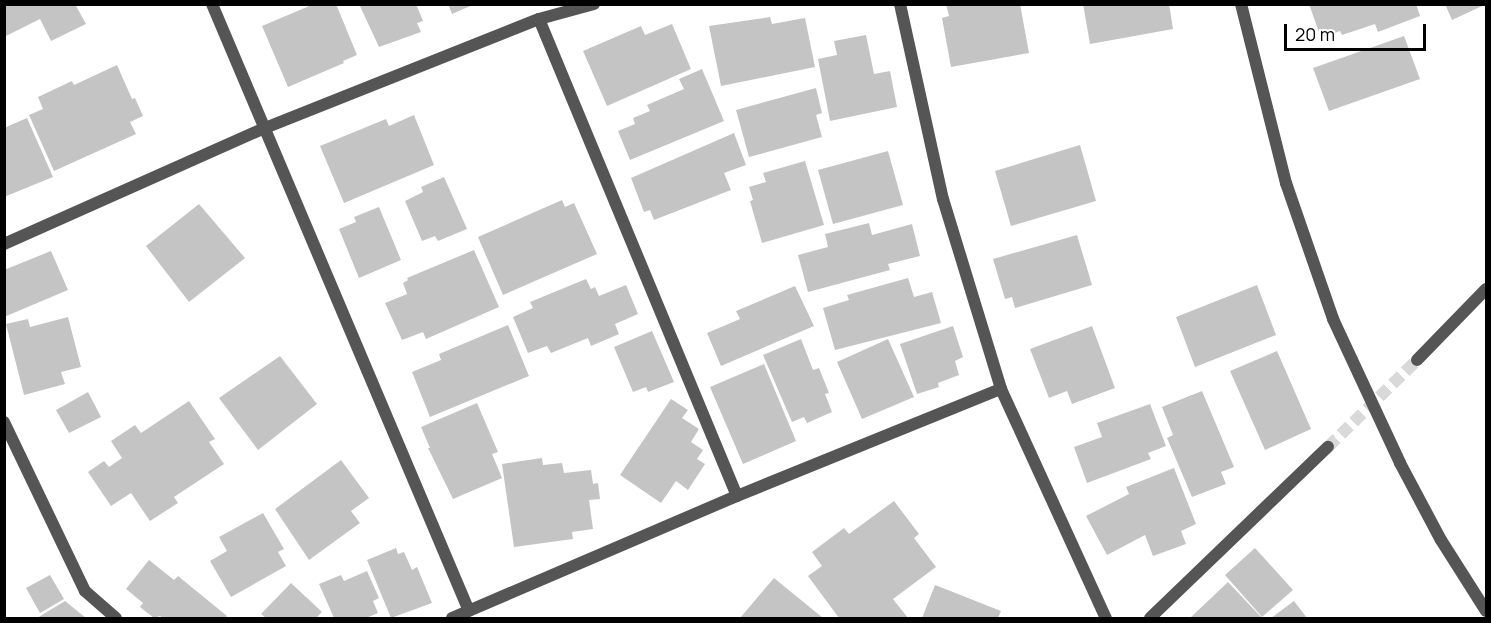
<!DOCTYPE html>
<html>
<head>
<meta charset="utf-8">
<style>
  body { margin:0 }
  #map { position:relative; width:1491px; height:623px; overflow:hidden; background:#fff; font-family:Manrope,sans-serif }
  div>[style] { position:absolute }
  .building>* { inset:0; background:#c4c4c4 }
  .minor-tunnel>* { height:12px; margin-top:-6px; transform-origin:0; background:repeating-linear-gradient(90deg,#d9d9d9 0 12px,transparent 0 18px) }
  .minor>* { height:12px; margin:-6px; padding:0 6px; transform-origin:6px; border-radius:6px; background:#555 }
  .tertiary>* { height:12px; margin:-6px; padding:0 6px; transform-origin:6px; border-radius:6px; background:#555 }
  span { translate:-50% -50%; white-space:nowrap; text-align:center; line-height:1.15; -webkit-text-stroke:6px #fff; paint-order:stroke }
  .frame { position:absolute; inset:0; border:6px solid #000; pointer-events:none }
  .scale { position:absolute; left:1284px; top:24px; width:142px; height:27px; box-sizing:border-box; border:3px solid #000; border-top:0; padding-left:8px; font-size:18px; line-height:21px; white-space:nowrap; color:#000; -webkit-text-stroke:4px #fff; paint-order:stroke }
</style>
</head>
<body>
<div id="map">
  <div class="building">
    <i style="clip-path:polygon(4px 4px,75px 4px,86px 24px,51px 41px,40px 19px,4px 37px)"></i>
    <i style="clip-path:polygon(314px 4px,336px 4px,357px 55px,343px 61px,344px 63px,288px 87px,262px 26px)"></i>
    <i style="clip-path:polygon(359px 4px,416px 4px,423px 21px,417px 23px,421px 32px,379px 47px)"></i>
    <i style="clip-path:polygon(448px 4px,475px 4px,452px 14px)"></i>
    <i style="clip-path:polygon(946px 4px,1020px 4px,1029px 53px,951px 67px,942px 18px,949px 16px)"></i>
    <i style="clip-path:polygon(1083px 4px,1169px 4px,1173px 29px,1090px 44px)"></i>
    <i style="clip-path:polygon(1309px 4px,1416px 4px,1420px 16px,1378px 32px,1375px 24px,1342px 35px,1340px 31px,1321px 38px)"></i>
    <i style="clip-path:polygon(1445px 4px,1481px 4px,1482px 6px,1452px 20px)"></i>
    <i style="clip-path:polygon(770px 17px,772px 24px,805px 18px,815px 67px,721px 86px,709px 26px)"></i>
    <i style="clip-path:polygon(672px 24px,691px 69px,607px 106px,583px 51px,641px 26px,645px 35px)"></i>
    <i style="clip-path:polygon(866px 35px,874px 74px,890px 71px,897px 107px,830px 121px,818px 59px,837px 55px,834px 41px)"></i>
    <i style="clip-path:polygon(1404px 36px,1420px 79px,1329px 111px,1313px 68px)"></i>
    <i style="clip-path:polygon(117px 65px,132px 99px,135px 98px,143px 116px,130px 122px,136px 134px,54px 171px,29px 115px,43px 109px,38px 97px,72px 81px,74px 85px)"></i>
    <i style="clip-path:polygon(702px 69px,724px 121px,630px 160px,618px 131px,635px 124px,633px 118px,650px 111px,647px 105px,684px 89px,679px 79px)"></i>
    <i style="clip-path:polygon(816px 88px,822px 113px,816px 115px,822px 137px,749px 157px,736px 110px)"></i>
    <i style="clip-path:polygon(414px 115px,434px 165px,344px 203px,320px 146px,386px 119px,389px 126px)"></i>
    <i style="clip-path:polygon(27px 118px,53px 177px,4px 197px,4px 128px)"></i>
    <i style="clip-path:polygon(734px 133px,746px 165px,724px 173px,731px 190px,654px 220px,650px 210px,644px 212px,631px 178px)"></i>
    <i style="clip-path:polygon(1080px 145px,1096px 201px,1011px 226px,995px 171px)"></i>
    <i style="clip-path:polygon(888px 151px,903px 205px,833px 224px,818px 170px)"></i>
    <i style="clip-path:polygon(805px 161px,824px 225px,762px 243px,750px 201px,753px 200px,749px 187px,766px 182px,763px 173px)"></i>
    <i style="clip-path:polygon(444px 177px,467px 229px,438px 241px,435px 236px,422px 241px,405px 201px,423px 192px,421px 187px)"></i>
    <i style="clip-path:polygon(562px 200px,565px 207px,574px 203px,597px 254px,503px 295px,478px 237px)"></i>
    <i style="clip-path:polygon(199px 204px,245px 258px,189px 302px,146px 246px)"></i>
    <i style="clip-path:polygon(379px 207px,401px 260px,359px 278px,339px 229px,356px 222px,354px 217px)"></i>
    <i style="clip-path:polygon(869px 223px,872px 235px,912px 224px,920px 256px,888px 264px,890px 270px,808px 292px,798px 255px,828px 247px,825px 234px)"></i>
    <i style="clip-path:polygon(1077px 235px,1092px 285px,1015px 308px,1012px 297px,1005px 299px,993px 259px)"></i>
    <i style="clip-path:polygon(474px 250px,499px 307px,426px 339px,423px 332px,402px 340px,385px 303px,407px 294px,403px 283px,408px 280px,407px 278px)"></i>
    <i style="clip-path:polygon(51px 251px,68px 290px,4px 317px,4px 270px)"></i>
    <i style="clip-path:polygon(908px 278px,914px 297px,932px 292px,941px 323px,835px 350px,823px 308px,849px 300px,847px 295px)"></i>
    <i style="clip-path:polygon(586px 279px,591px 289px,595px 287px,599px 296px,626px 285px,638px 314px,615px 324px,619px 334px,591px 346px,588px 338px,551px 353px,547px 346px,528px 353px,513px 317px,533px 308px,530px 302px)"></i>
    <i style="clip-path:polygon(1257px 285px,1276px 335px,1195px 367px,1176px 317px)"></i>
    <i style="clip-path:polygon(795px 286px,814px 326px,721px 366px,707px 333px,740px 319px,736px 311px)"></i>
    <i style="clip-path:polygon(68px 317px,81px 367px,61px 372px,65px 384px,24px 395px,6px 324px,28px 319px,30px 327px)"></i>
    <i style="clip-path:polygon(508px 325px,529px 376px,430px 417px,412px 372px,441px 360px,439px 354px)"></i>
    <i style="clip-path:polygon(953px 326px,963px 357px,955px 361px,959px 375px,938px 383px,939px 387px,917px 394px,900px 344px)"></i>
    <i style="clip-path:polygon(1092px 326px,1115px 388px,1072px 404px,1067px 391px,1049px 398px,1030px 349px)"></i>
    <i style="clip-path:polygon(652px 331px,674px 382px,648px 392px,646px 387px,633px 392px,614px 347px)"></i>
    <i style="clip-path:polygon(801px 339px,813px 370px,819px 368px,829px 393px,825px 394px,832px 412px,807px 423px,804px 417px,792px 422px,763px 355px)"></i>
    <i style="clip-path:polygon(888px 339px,914px 397px,862px 419px,837px 362px)"></i>
    <i style="clip-path:polygon(1277px 351px,1311px 429px,1265px 450px,1230px 371px)"></i>
    <i style="clip-path:polygon(280px 356px,317px 404px,258px 450px,219px 398px)"></i>
    <i style="clip-path:polygon(764px 364px,796px 441px,743px 464px,710px 387px)"></i>
    <i style="clip-path:polygon(1202px 391px,1234px 467px,1221px 472px,1226px 484px,1192px 497px,1167px 438px,1173px 435px,1162px 407px)"></i>
    <i style="clip-path:polygon(88px 392px,101px 417px,69px 433px,56px 410px)"></i>
    <i style="clip-path:polygon(671px 399px,688px 410px,682px 418px,699px 429px,691px 442px,703px 450px,697px 459px,705px 464px,688px 490px,676px 481px,661px 503px,620px 475px)"></i>
    <i style="clip-path:polygon(189px 401px,215px 439px,209px 442px,224px 464px,174px 497px,178px 503px,150px 521px,131px 493px,111px 506px,88px 472px,104px 461px,109px 467px,122px 458px,111px 441px,135px 425px,141px 433px)"></i>
    <i style="clip-path:polygon(477px 403px,498px 452px,492px 454px,502px 478px,453px 499px,428px 448px,430px 448px,421px 427px)"></i>
    <i style="clip-path:polygon(1150px 404px,1166px 446px,1148px 453px,1151px 459px,1087px 483px,1074px 447px,1102px 437px,1097px 423px)"></i>
    <i style="clip-path:polygon(542px 458px,543px 465px,562px 463px,564px 473px,591px 470px,593px 484px,598px 483px,600px 499px,589px 500px,593px 529px,572px 532px,573px 539px,514px 547px,502px 464px)"></i>
    <i style="clip-path:polygon(341px 460px,369px 498px,351px 511px,360px 523px,309px 560px,275px 509px)"></i>
    <i style="clip-path:polygon(1174px 468px,1196px 524px,1181px 531px,1186px 544px,1153px 556px,1145px 535px,1107px 555px,1086px 516px,1129px 494px,1126px 487px)"></i>
    <i style="clip-path:polygon(894px 501px,919px 534px,914px 538px,936px 567px,893px 599px,908px 618px,839px 618px,808px 576px,822px 566px,812px 552px,844px 528px,849px 534px)"></i>
    <i style="clip-path:polygon(263px 513px,284px 549px,278px 552px,286px 566px,231px 597px,210px 561px,227px 551px,219px 537px)"></i>
    <i style="clip-path:polygon(396px 548px,398px 554px,404px 552px,412px 570px,417px 567px,432px 603px,391px 618px,367px 560px)"></i>
    <i style="clip-path:polygon(1255px 548px,1293px 590px,1262px 617px,1225px 575px)"></i>
    <i style="clip-path:polygon(149px 560px,174px 580px,178px 576px,227px 616px,225px 618px,163px 618px,160px 616px,154px 618px,140px 607px,143px 603px,126px 589px)"></i>
    <i style="clip-path:polygon(367px 571px,379px 598px,373px 601px,378px 613px,366px 618px,334px 618px,319px 584px,341px 575px,344px 581px)"></i>
    <i style="clip-path:polygon(50px 575px,64px 599px,40px 613px,26px 588px)"></i>
    <i style="clip-path:polygon(774px 578px,823px 618px,740px 618px)"></i>
    <i style="clip-path:polygon(1228px 582px,1262px 618px,1190px 618px)"></i>
    <i style="clip-path:polygon(291px 583px,322px 612px,317px 617px,320px 618px,266px 618px,261px 614px)"></i>
    <i style="clip-path:polygon(935px 585px,1001px 611px,998px 618px,922px 618px)"></i>
    <i style="clip-path:polygon(65px 601px,86px 618px,37px 618px)"></i>
    <i style="clip-path:polygon(1294px 601px,1307px 618px,1271px 618px)"></i>
  </div>
  <div class="minor-tunnel">
    <i style="left:1328px;top:447px;width:124px;rotate:-44.3deg"></i>
  </div>
  <div class="minor">
    <i style="left:212px;top:4px;width:659px;rotate:67.05deg"></i>
    <i style="left:900px;top:4px;width:200px;rotate:77.6deg"></i>
    <i style="left:943px;top:199px;width:199px;rotate:73deg"></i>
    <i style="left:1001px;top:389px;width:252px;rotate:65.4deg"></i>
    <i style="left:539px;top:19px;width:516px;rotate:67.46deg"></i>
    <i style="left:4px;top:244px;width:286px;rotate:-24deg"></i>
    <i style="left:265px;top:128px;width:295px;rotate:-21.7deg"></i>
    <i style="left:539px;top:19px;width:57px;rotate:-15.3deg"></i>
    <i style="left:1417px;top:360px;width:99px;rotate:-45.8deg"></i>
    <i style="left:4px;top:422px;width:187px;rotate:64.4deg"></i>
    <i style="left:85px;top:591px;width:41px;rotate:41.1deg"></i>
    <i style="left:452px;top:618px;width:310px;rotate:-23.2deg"></i>
    <i style="left:737px;top:496px;width:285px;rotate:-22.1deg"></i>
    <i style="left:1150px;top:618px;width:247px;rotate:-43.9deg"></i>
  </div>
  <div class="tertiary">
    <i style="left:1241px;top:4px;width:185px;rotate:75.9deg"></i>
    <i style="left:1286px;top:183px;width:144px;rotate:70.9deg"></i>
    <i style="left:1333px;top:319px;width:159px;rotate:65deg"></i>
    <i style="left:1400px;top:463px;width:87px;rotate:62deg"></i>
    <i style="left:1441px;top:540px;width:84px;rotate:57.6deg"></i>
  </div>
  <div class="frame"></div>
  <div class="scale">20 m</div>
</div>
</body>
</html>
